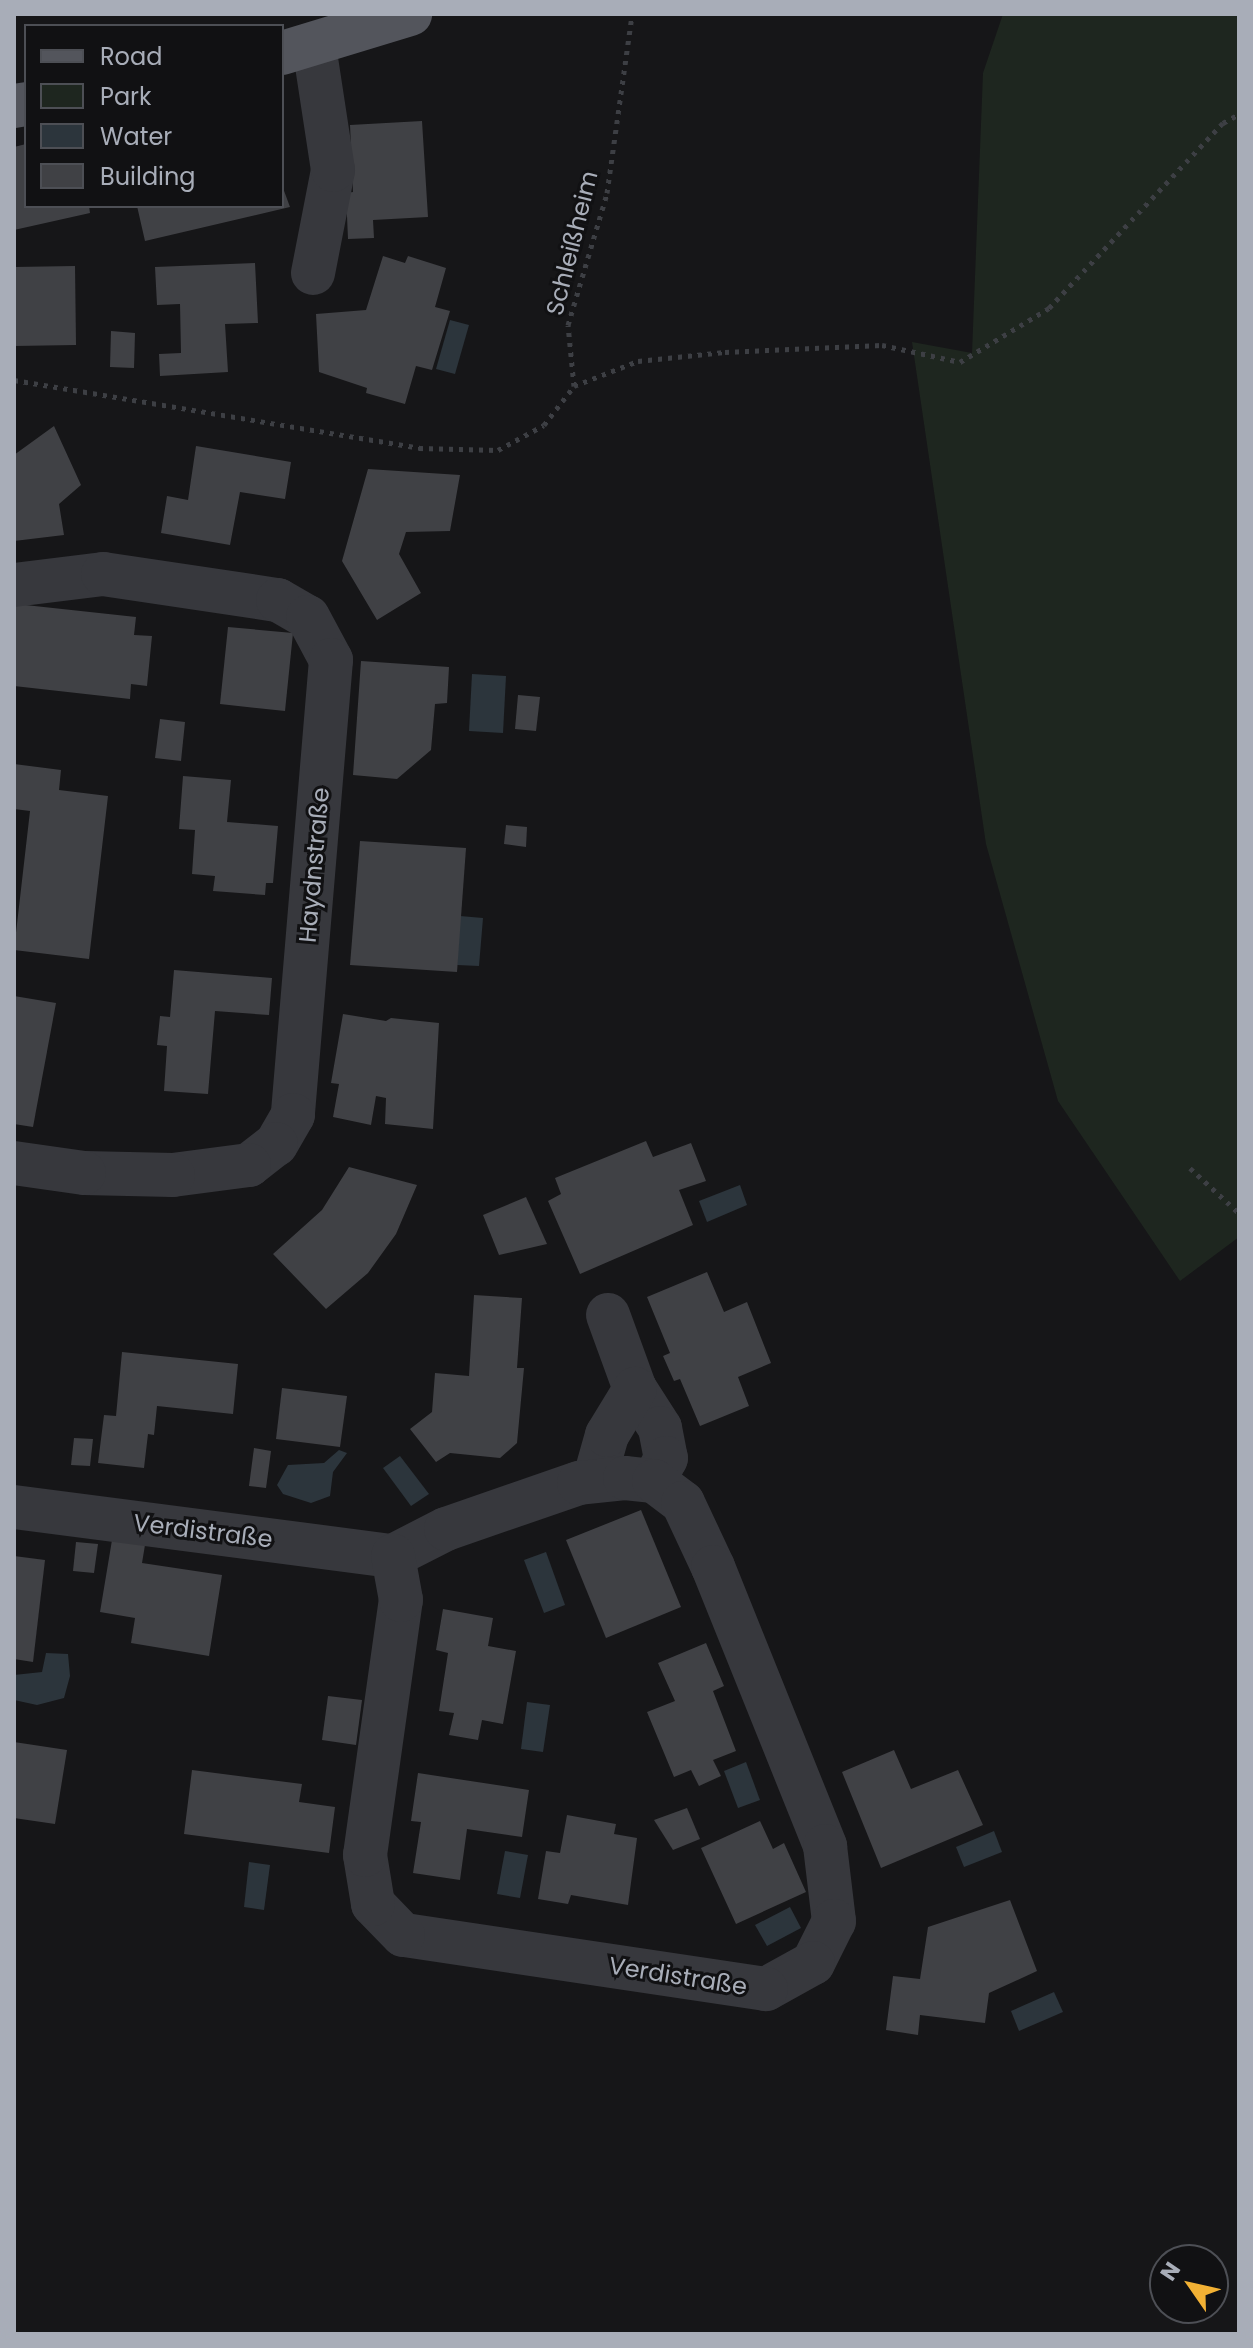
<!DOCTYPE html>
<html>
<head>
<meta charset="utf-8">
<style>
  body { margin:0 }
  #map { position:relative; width:1253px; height:2348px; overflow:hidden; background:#161618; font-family:Poppins,sans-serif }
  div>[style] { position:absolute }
  .green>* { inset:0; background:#1e261f }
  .water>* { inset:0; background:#2c353c }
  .building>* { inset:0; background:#404145 }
  .path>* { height:5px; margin-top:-2.5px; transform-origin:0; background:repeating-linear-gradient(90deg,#3d3f44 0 4px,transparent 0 10px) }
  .minor>* { height:44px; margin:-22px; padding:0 22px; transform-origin:22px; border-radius:22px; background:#37383d }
  .major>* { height:44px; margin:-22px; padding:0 22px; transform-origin:22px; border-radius:22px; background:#53555c }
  span { translate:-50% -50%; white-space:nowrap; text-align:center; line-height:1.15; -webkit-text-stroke:6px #111113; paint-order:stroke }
  .street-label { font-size:24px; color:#a8adb8 }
  .frame { position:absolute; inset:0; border:16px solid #a8adb8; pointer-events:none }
  .legend { position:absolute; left:24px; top:24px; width:260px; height:184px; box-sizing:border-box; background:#111113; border:2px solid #4d4f55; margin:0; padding:10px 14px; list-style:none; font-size:24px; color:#a8adb8 }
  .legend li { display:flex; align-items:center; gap:16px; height:40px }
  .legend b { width:40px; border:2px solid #4d4f55 }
  .north { position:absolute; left:1149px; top:2244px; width:80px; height:80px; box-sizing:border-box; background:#111113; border:2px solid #4d4f55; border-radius:50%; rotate:304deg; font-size:22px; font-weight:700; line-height:32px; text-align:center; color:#a8adb8 }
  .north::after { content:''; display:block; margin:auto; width:28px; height:36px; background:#f2b134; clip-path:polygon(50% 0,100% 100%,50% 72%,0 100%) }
</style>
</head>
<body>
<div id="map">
  <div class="green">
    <i style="clip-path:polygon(1003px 14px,1239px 14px,1239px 1237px,1180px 1281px,1058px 1101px,986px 844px,912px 342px,972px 353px,983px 73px)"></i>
  </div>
  <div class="water">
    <i style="clip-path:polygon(450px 320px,469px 325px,455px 374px,436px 369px)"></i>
    <i style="clip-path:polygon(472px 674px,506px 676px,503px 733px,469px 731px)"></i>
    <i style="clip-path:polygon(460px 916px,483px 918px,479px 966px,457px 965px)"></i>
    <i style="clip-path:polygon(740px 1185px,747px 1205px,707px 1222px,699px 1201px)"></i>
    <i style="clip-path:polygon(339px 1450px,347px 1453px,333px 1472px,330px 1496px,311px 1503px,283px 1494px,277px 1485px,288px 1465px,324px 1463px)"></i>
    <i style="clip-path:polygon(400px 1456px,429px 1494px,411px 1506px,383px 1468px)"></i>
    <i style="clip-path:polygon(546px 1552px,565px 1605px,544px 1613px,524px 1560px)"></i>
    <i style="clip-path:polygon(46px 1653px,68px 1654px,70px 1676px,64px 1698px,37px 1705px,14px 1700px,14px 1675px,42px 1672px)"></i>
    <i style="clip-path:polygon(527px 1702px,550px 1705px,543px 1752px,521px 1749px)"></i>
    <i style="clip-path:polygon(746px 1762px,760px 1800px,738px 1808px,724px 1771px)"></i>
    <i style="clip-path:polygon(994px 1831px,1002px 1852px,964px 1867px,956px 1847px)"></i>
    <i style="clip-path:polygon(505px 1851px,528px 1855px,520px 1898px,497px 1894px)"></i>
    <i style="clip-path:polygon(249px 1862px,270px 1865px,264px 1910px,244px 1907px)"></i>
    <i style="clip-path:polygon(790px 1907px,801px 1928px,767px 1946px,755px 1925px)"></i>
    <i style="clip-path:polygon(1054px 1992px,1063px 2012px,1019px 2031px,1011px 2011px)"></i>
  </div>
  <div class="building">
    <i style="clip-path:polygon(422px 121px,428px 217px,373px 220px,374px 238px,348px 239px,346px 193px,353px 192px,350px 125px)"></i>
    <i style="clip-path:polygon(26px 144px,26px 206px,89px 206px,90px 213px,14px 230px,14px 147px)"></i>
    <i style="clip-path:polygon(283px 188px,290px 207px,145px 241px,137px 206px,282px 206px)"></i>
    <i style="clip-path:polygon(383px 256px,405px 263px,408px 256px,446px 268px,435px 307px,450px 311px,432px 370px,416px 366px,405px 404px,366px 393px,367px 388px,319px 372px,316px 314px,366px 310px)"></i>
    <i style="clip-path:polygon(255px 263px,258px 323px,225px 324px,228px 372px,160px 376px,159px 354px,181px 353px,180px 304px,157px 305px,155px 267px)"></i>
    <i style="clip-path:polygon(75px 266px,76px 345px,14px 346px,14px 267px)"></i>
    <i style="clip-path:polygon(111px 331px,135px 333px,134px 368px,110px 367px)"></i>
    <i style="clip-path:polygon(54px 426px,81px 485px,59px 504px,64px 535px,14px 541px,14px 455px)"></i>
    <i style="clip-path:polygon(196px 446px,291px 462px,285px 499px,240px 492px,230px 545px,161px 533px,167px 496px,188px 500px)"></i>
    <i style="clip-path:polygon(368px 469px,460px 475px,450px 531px,406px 532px,399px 554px,421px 593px,377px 620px,342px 561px)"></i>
    <i style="clip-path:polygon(16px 604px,136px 617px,134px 635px,152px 636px,147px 686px,131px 684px,130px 699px,14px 686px)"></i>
    <i style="clip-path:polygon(228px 627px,293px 633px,285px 711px,220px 704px)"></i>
    <i style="clip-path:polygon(361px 661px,449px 667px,447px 703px,435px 704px,431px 750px,397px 779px,353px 775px)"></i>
    <i style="clip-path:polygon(518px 695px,540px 697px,536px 731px,515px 729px)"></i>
    <i style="clip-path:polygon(160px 719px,185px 722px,181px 761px,155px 758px)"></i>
    <i style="clip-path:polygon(14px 764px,61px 770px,59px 790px,108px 796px,89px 959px,14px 950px,30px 811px,14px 809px)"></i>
    <i style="clip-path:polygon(183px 776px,231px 780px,227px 822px,278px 826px,273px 883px,266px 883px,265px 895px,213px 891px,215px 876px,192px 874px,195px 830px,179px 829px)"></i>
    <i style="clip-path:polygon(506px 825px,527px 827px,526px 847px,504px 844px)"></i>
    <i style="clip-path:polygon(360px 841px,466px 848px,457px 972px,350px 965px)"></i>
    <i style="clip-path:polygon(174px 970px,272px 978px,269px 1015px,215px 1011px,208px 1094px,164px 1091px,167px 1046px,157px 1045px,160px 1016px,170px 1017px)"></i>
    <i style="clip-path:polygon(14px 996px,56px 1003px,33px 1127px,14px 1124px)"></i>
    <i style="clip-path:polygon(343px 1014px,386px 1021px,391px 1018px,439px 1023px,433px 1129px,385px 1124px,386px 1098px,376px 1096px,371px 1125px,333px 1117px,339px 1084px,331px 1083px)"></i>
    <i style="clip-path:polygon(646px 1141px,653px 1157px,691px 1143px,706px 1181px,679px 1190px,693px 1225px,580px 1274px,548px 1201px,561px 1194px,555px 1178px)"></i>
    <i style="clip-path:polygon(349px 1167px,417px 1185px,396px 1234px,368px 1273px,326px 1309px,273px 1254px,322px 1210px)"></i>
    <i style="clip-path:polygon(526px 1197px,547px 1244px,499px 1255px,483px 1215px)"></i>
    <i style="clip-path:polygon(707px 1272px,724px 1312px,747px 1302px,771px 1363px,738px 1377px,749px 1406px,700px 1426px,680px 1379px,674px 1381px,663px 1356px,670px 1353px,647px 1297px)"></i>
    <i style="clip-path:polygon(474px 1295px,522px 1298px,517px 1368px,524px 1368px,517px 1443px,500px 1458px,450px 1453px,436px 1462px,410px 1429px,432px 1412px,435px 1373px,469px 1376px)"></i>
    <i style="clip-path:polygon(122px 1352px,238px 1364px,233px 1414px,157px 1406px,154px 1435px,148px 1434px,144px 1468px,98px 1463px,104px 1415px,116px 1416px)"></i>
    <i style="clip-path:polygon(282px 1388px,347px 1396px,340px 1447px,276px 1439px)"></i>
    <i style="clip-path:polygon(74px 1438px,93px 1439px,90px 1466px,71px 1465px)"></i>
    <i style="clip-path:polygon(254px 1448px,271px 1451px,266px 1488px,249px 1486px)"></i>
    <i style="clip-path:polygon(641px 1510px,681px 1607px,606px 1638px,566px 1540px)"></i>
    <i style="clip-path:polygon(112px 1540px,145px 1545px,142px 1563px,222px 1575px,209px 1656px,131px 1643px,135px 1618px,100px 1612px)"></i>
    <i style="clip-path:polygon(76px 1542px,98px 1544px,94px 1573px,73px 1571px)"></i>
    <i style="clip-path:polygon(14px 1556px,45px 1560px,33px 1662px,14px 1659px)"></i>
    <i style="clip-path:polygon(443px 1609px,493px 1618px,488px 1646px,516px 1651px,503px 1724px,482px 1720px,478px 1740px,449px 1735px,454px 1713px,439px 1711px,448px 1653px,436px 1650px)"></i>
    <i style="clip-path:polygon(706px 1643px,724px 1686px,713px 1691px,736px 1751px,713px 1760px,721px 1776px,699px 1786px,691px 1770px,674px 1777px,647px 1712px,675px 1701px,658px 1663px)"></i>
    <i style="clip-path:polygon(328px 1696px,362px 1700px,356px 1745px,322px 1740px)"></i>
    <i style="clip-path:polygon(14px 1742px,67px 1750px,55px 1824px,14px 1818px)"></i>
    <i style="clip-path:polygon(894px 1750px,911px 1789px,958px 1770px,983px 1825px,881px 1868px,842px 1772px)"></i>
    <i style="clip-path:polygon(192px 1770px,302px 1784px,299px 1802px,335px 1807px,329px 1853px,184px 1834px)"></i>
    <i style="clip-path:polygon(418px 1773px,529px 1790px,522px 1837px,467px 1829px,460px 1880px,413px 1873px,421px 1822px,411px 1821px)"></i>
    <i style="clip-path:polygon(687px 1808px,700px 1839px,673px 1850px,654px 1820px)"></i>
    <i style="clip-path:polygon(567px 1815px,616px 1824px,614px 1834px,637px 1838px,628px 1905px,571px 1895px,568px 1904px,538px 1899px,546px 1851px,560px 1853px)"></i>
    <i style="clip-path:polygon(760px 1821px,773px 1849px,784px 1843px,806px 1892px,736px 1924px,701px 1848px)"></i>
    <i style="clip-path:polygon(1010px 1900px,1037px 1971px,989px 1993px,985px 2023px,920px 2015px,918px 2035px,886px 2030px,893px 1976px,920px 1979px,928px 1927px)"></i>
  </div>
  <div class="path">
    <i style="left:14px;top:380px;width:411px;rotate:9.5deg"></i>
    <i style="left:419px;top:448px;width:79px;rotate:1.5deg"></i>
    <i style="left:498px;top:450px;width:52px;rotate:-28.5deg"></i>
    <i style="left:544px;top:425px;width:49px;rotate:-52.4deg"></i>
    <i style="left:574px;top:386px;width:69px;rotate:-21.3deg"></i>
    <i style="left:638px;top:361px;width:87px;rotate:-5.9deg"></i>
    <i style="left:725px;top:352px;width:157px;rotate:-2.6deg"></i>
    <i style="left:882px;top:345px;width:80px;rotate:12.3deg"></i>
    <i style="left:960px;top:362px;width:104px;rotate:-31.2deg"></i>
    <i style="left:1049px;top:308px;width:254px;rotate:-46.8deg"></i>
    <i style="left:1223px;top:123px;width:18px;rotate:-29deg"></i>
    <i style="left:574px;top:386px;width:61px;rotate:-95.6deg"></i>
    <i style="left:568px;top:325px;width:138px;rotate:-73.5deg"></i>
    <i style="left:607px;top:193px;width:181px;rotate:-82deg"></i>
    <i style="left:1190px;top:1168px;width:67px;rotate:42.6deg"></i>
  </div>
  <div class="minor">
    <i style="left:313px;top:273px;width:105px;rotate:-79deg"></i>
    <i style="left:333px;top:170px;width:125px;rotate:-98.7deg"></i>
    <i style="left:14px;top:585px;width:90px;rotate:-7deg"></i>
    <i style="left:103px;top:574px;width:177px;rotate:8.5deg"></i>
    <i style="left:278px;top:600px;width:34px;rotate:30deg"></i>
    <i style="left:308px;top:617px;width:49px;rotate:61.9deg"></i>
    <i style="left:331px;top:660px;width:457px;rotate:94.8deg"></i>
    <i style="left:293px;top:1115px;width:34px;rotate:120deg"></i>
    <i style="left:276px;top:1144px;width:34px;rotate:142deg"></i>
    <i style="left:249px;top:1165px;width:77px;rotate:172.5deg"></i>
    <i style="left:173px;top:1175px;width:89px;rotate:-178.7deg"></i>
    <i style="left:84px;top:1173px;width:71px;rotate:-171.9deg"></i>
    <i style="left:608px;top:1315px;width:79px;rotate:70deg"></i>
    <i style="left:635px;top:1389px;width:46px;rotate:57.3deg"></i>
    <i style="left:660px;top:1428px;width:31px;rotate:79deg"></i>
    <i style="left:666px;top:1458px;width:26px;rotate:118deg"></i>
    <i style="left:594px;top:1481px;width:48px;rotate:-74.2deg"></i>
    <i style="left:607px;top:1435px;width:54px;rotate:-58.7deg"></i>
    <i style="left:14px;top:1507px;width:382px;rotate:7.4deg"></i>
    <i style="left:393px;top:1556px;width:59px;rotate:-27deg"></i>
    <i style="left:446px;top:1529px;width:141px;rotate:-19.1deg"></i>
    <i style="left:579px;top:1483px;width:46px;rotate:-6.2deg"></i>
    <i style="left:625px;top:1478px;width:29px;rotate:6deg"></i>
    <i style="left:654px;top:1481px;width:36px;rotate:37deg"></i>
    <i style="left:683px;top:1503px;width:71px;rotate:64.9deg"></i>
    <i style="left:713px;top:1567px;width:301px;rotate:68.1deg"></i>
    <i style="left:825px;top:1846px;width:76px;rotate:83.2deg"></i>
    <i style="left:834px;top:1921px;width:47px;rotate:116.6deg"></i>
    <i style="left:813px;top:1963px;width:54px;rotate:151deg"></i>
    <i style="left:766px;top:1989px;width:367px;rotate:-171.5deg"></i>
    <i style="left:403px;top:1935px;width:43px;rotate:-134.1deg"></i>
    <i style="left:373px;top:1904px;width:50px;rotate:-99.3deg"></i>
    <i style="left:365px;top:1855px;width:258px;rotate:-82deg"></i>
    <i style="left:401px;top:1600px;width:45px;rotate:-100.3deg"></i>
  </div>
  <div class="major">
    <i style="left:282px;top:53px;width:134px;rotate:-16.9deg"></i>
    <i style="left:14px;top:106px;width:12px;rotate:-9deg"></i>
  </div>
  <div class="street-label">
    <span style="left:572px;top:243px;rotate:-76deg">Schleißheim</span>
    <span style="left:314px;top:865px;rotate:-85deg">Haydnstraße</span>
    <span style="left:203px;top:1531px;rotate:7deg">Verdistraße</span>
    <span style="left:678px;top:1976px;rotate:9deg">Verdistraße</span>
  </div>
  <div class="frame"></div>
  <ul class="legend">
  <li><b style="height:10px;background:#53555c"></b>Road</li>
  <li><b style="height:22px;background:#1e261f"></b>Park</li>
  <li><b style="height:22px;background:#2c353c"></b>Water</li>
  <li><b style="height:22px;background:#404145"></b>Building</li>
  </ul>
  <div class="north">N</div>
</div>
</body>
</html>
